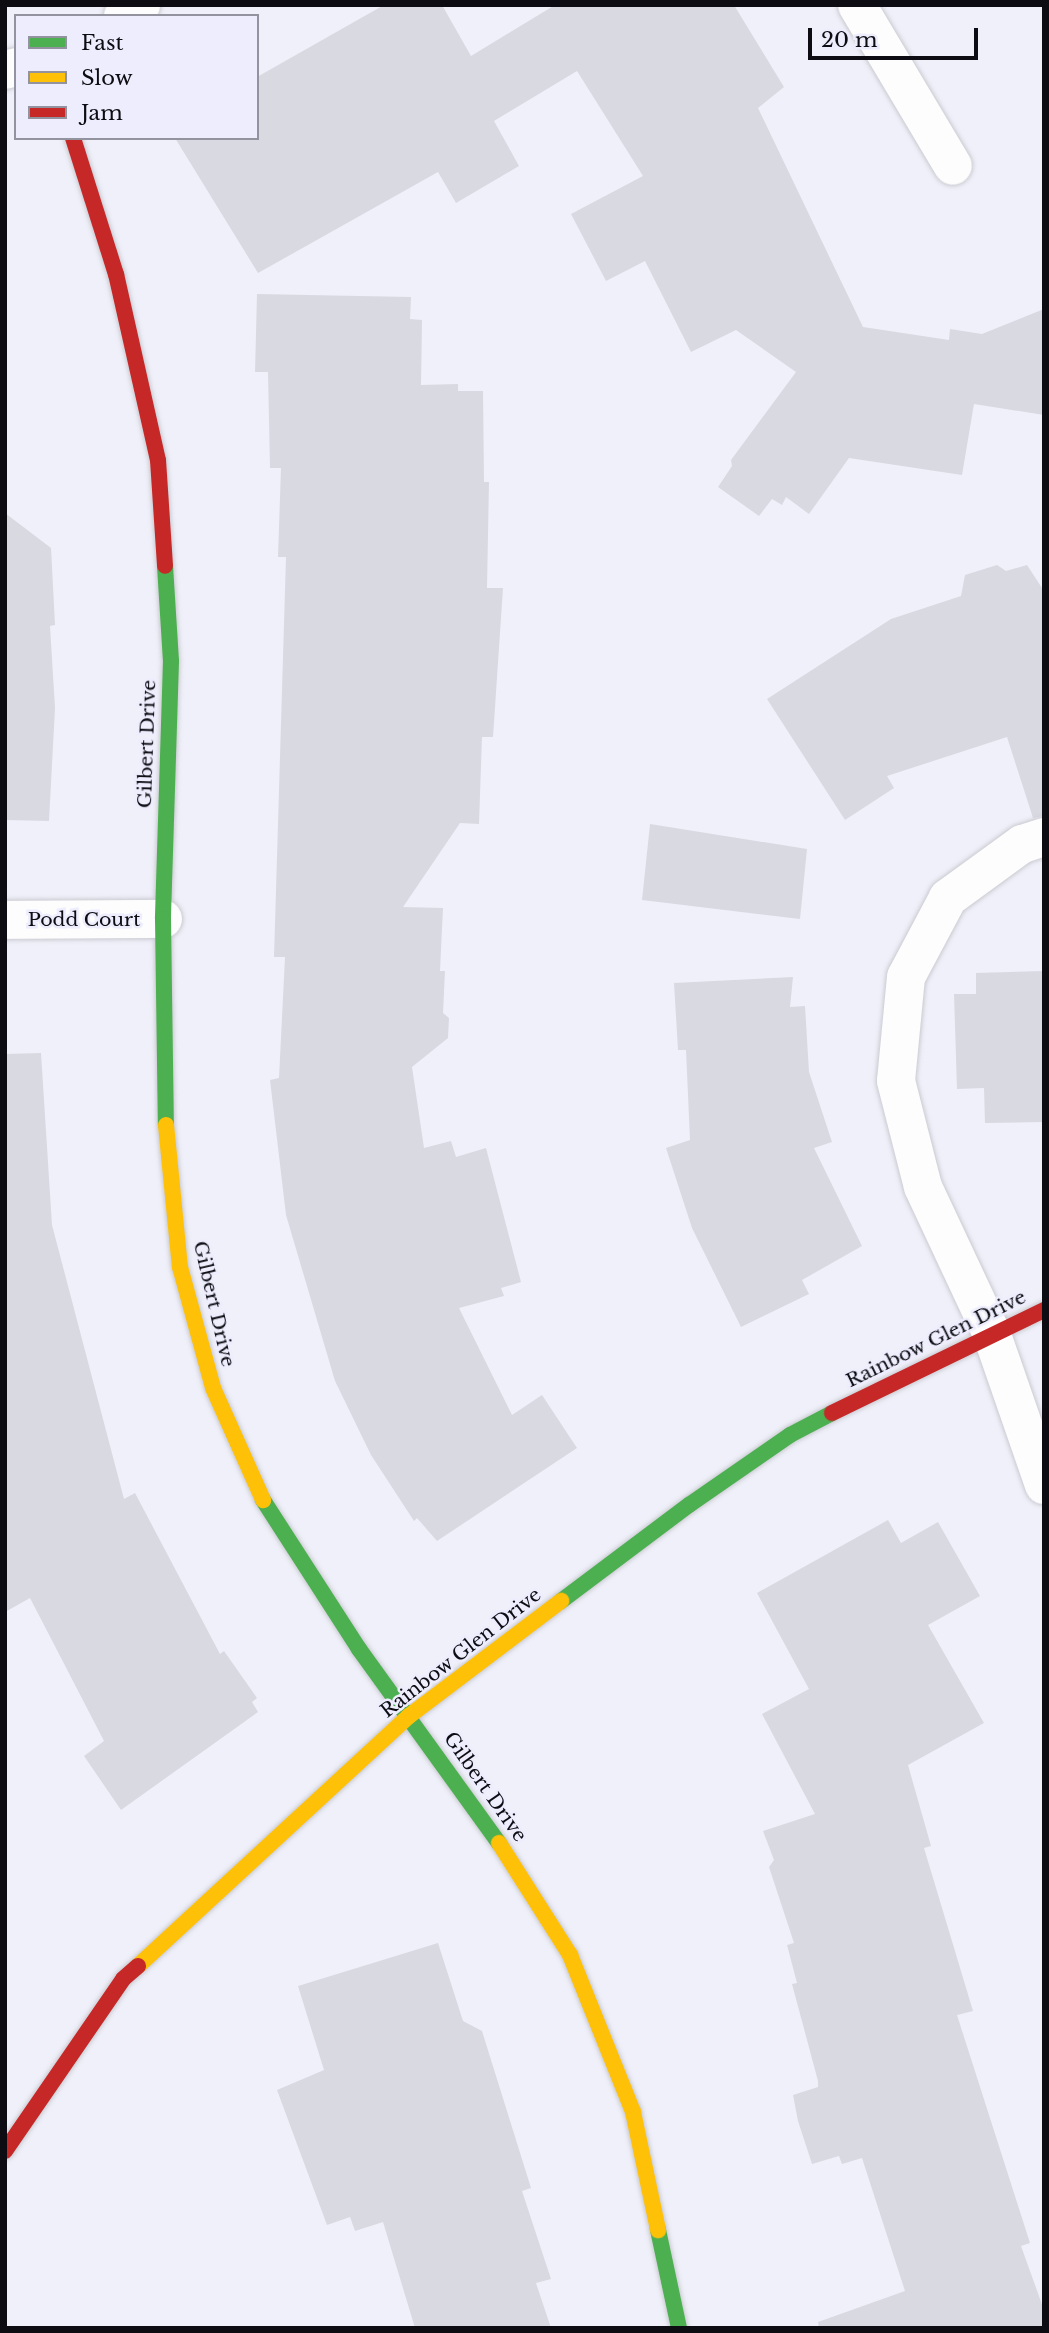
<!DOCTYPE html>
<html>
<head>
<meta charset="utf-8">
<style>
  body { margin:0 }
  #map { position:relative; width:1049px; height:2333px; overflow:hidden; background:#f0f0fa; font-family:"Libre Baskerville",serif }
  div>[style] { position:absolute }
  .building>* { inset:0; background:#d9d9e1 }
  .roads { filter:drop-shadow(0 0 2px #cacad1) drop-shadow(0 0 2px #cacad1) }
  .street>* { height:38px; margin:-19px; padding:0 19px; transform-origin:19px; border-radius:19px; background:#fdfdfe }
  .fast>* { height:16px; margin:-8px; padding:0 8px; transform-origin:8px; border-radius:8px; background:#4caf50 }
  .slow>* { height:16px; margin:-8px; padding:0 8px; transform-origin:8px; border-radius:8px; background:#ffc107 }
  .jam>* { height:16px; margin:-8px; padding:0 8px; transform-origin:8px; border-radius:8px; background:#c62828 }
  span { translate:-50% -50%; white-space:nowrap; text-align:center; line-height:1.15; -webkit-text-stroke:5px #ededfd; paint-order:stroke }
  .street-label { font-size:19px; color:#0c0c12 }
  .frame { position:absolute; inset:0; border:7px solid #0c0c12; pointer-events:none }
  .legend { position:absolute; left:14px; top:14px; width:245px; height:126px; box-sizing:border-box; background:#ededfd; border:2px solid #93939f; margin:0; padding:9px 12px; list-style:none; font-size:21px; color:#0c0c12 }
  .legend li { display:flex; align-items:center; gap:14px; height:35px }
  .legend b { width:35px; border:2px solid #93939f }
  .scale { position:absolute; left:808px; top:28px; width:170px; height:32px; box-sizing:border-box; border:4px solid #0c0c12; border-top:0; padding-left:9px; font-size:21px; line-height:24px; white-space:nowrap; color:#0c0c12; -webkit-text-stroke:5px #ededfd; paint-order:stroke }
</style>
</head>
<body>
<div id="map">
  <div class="building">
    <i style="clip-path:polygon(384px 5px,442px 5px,471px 56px,555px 5px,734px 5px,784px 87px,758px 108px,863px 327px,949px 340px,950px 329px,982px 334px,1044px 309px,1044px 415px,974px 404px,962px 475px,849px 458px,809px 514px,786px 497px,782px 505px,772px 499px,759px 516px,718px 487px,732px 466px,731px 460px,796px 372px,736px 330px,691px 352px,645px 261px,606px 281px,571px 214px,643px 176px,577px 71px,494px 121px,519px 166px,456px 203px,438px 172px,258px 273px,175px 138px,257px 138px,257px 77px)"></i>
    <i style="clip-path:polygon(257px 294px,411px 297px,410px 319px,422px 320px,421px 385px,458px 384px,458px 391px,483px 391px,484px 482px,489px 482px,487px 588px,503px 588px,493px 737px,482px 737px,479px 824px,460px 823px,403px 907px,443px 908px,440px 971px,445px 971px,443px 1013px,449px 1018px,448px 1038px,412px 1067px,424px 1148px,451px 1141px,456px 1157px,486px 1148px,521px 1282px,501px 1288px,504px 1296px,459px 1308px,512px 1415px,542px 1395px,577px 1448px,437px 1541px,417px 1518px,414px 1521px,371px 1455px,335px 1381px,286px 1215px,270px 1080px,279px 1078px,285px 957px,274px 957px,286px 557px,278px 557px,281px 468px,270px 468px,268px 372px,255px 372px)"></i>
    <i style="clip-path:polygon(5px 513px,51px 548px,55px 625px,50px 626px,55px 708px,49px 821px,5px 820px)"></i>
    <i style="clip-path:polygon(997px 565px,1006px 571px,1027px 565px,1044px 591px,1044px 816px,1033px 818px,1007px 737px,887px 776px,894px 788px,845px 820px,767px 699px,891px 619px,961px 596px,965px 575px)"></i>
    <i style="clip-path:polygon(650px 824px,807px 849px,800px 919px,642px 900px)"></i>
    <i style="clip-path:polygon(1044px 971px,1044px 1122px,985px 1123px,984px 1088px,957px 1089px,954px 994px,976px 994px,976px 973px)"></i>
    <i style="clip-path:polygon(793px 977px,790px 1007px,805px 1006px,809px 1072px,832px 1142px,814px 1148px,862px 1246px,802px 1280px,809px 1294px,741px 1327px,692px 1228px,666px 1148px,690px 1140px,686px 1050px,678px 1050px,674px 983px)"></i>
    <i style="clip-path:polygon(41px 1053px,52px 1225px,124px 1499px,135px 1493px,220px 1654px,224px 1651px,257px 1698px,252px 1702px,258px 1712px,121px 1810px,84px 1756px,104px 1741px,30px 1598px,5px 1612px,5px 1054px)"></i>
    <i style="clip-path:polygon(888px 1520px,901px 1543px,938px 1522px,980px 1596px,928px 1625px,984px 1723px,908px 1765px,931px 1846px,924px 1848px,973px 2011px,957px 2015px,1030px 2243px,1021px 2246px,1044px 2310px,1044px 2328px,819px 2328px,818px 2322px,905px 2291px,862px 2158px,842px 2164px,839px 2156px,812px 2164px,798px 2121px,793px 2095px,818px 2087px,818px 2081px,792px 1984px,797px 1983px,787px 1945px,794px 1943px,769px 1867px,774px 1860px,763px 1831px,815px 1814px,762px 1714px,809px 1689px,757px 1593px)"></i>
    <i style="clip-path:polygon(438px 1943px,463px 2021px,482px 2031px,531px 2188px,522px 2191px,551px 2279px,536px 2283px,551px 2328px,415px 2328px,383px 2222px,355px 2231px,350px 2217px,327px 2225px,277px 2090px,324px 2070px,298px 1986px)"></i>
  </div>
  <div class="roads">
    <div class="street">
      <i style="left:857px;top:5px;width:187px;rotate:59.2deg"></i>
      <i style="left:123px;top:16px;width:21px;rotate:-31deg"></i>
      <i style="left:5px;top:70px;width:11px;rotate:-15deg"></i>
      <i style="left:1044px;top:837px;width:23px;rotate:162deg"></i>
      <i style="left:1022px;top:844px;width:92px;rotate:143.9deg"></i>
      <i style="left:948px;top:898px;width:89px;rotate:118deg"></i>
      <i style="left:906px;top:977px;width:104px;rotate:95.5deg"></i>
      <i style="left:896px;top:1081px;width:109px;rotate:75.7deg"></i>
      <i style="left:923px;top:1187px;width:160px;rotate:64.9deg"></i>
      <i style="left:991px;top:1332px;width:162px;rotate:70.9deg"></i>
      <i style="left:5px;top:920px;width:158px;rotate:-0.4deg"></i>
    </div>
    <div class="fast">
      <i style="left:165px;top:566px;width:95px;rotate:86.4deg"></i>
      <i style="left:171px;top:661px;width:258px;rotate:91.8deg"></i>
      <i style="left:163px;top:919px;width:206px;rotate:89.2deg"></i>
      <i style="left:263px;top:1500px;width:177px;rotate:57.2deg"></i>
      <i style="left:359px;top:1649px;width:239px;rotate:54.2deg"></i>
      <i style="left:561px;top:1601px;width:160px;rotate:-36.9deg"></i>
      <i style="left:689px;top:1505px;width:123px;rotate:-34.7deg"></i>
      <i style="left:790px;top:1435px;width:47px;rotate:-27.6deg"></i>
      <i style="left:658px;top:2230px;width:100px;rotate:77.9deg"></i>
    </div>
    <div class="slow">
      <i style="left:166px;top:1125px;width:143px;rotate:84.4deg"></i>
      <i style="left:180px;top:1267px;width:125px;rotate:74.7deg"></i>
      <i style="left:213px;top:1388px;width:123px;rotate:65.9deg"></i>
      <i style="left:499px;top:1843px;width:133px;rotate:57.6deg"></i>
      <i style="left:570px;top:1955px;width:169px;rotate:68.1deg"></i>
      <i style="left:633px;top:2112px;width:121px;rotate:78deg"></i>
      <i style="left:138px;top:1966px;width:369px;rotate:-42.7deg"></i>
      <i style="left:409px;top:1716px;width:191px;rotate:-37.1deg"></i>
    </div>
    <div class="jam">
      <i style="left:73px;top:138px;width:143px;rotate:72.5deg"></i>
      <i style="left:116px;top:274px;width:191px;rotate:77.3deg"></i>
      <i style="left:158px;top:460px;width:106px;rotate:86.2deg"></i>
      <i style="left:832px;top:1413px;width:236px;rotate:-25.9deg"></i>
      <i style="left:5px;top:2151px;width:209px;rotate:-55.5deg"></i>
      <i style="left:123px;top:1979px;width:20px;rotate:-41deg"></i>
    </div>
  </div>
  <div class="street-label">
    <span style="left:147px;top:744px;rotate:-88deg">Gilbert Drive</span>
    <span style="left:84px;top:920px">Podd Court</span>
    <span style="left:214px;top:1304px;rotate:77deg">Gilbert Drive</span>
    <span style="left:936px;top:1339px;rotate:-26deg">Rainbow Glen Drive</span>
    <span style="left:461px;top:1653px;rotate:-38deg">Rainbow Glen Drive</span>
    <span style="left:485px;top:1787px;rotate:55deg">Gilbert Drive</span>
  </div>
  <div class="frame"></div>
  <ul class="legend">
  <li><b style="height:9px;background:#4caf50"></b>Fast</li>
  <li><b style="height:9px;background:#ffc107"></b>Slow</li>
  <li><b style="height:9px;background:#c62828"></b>Jam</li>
  </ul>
  <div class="scale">20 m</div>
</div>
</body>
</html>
